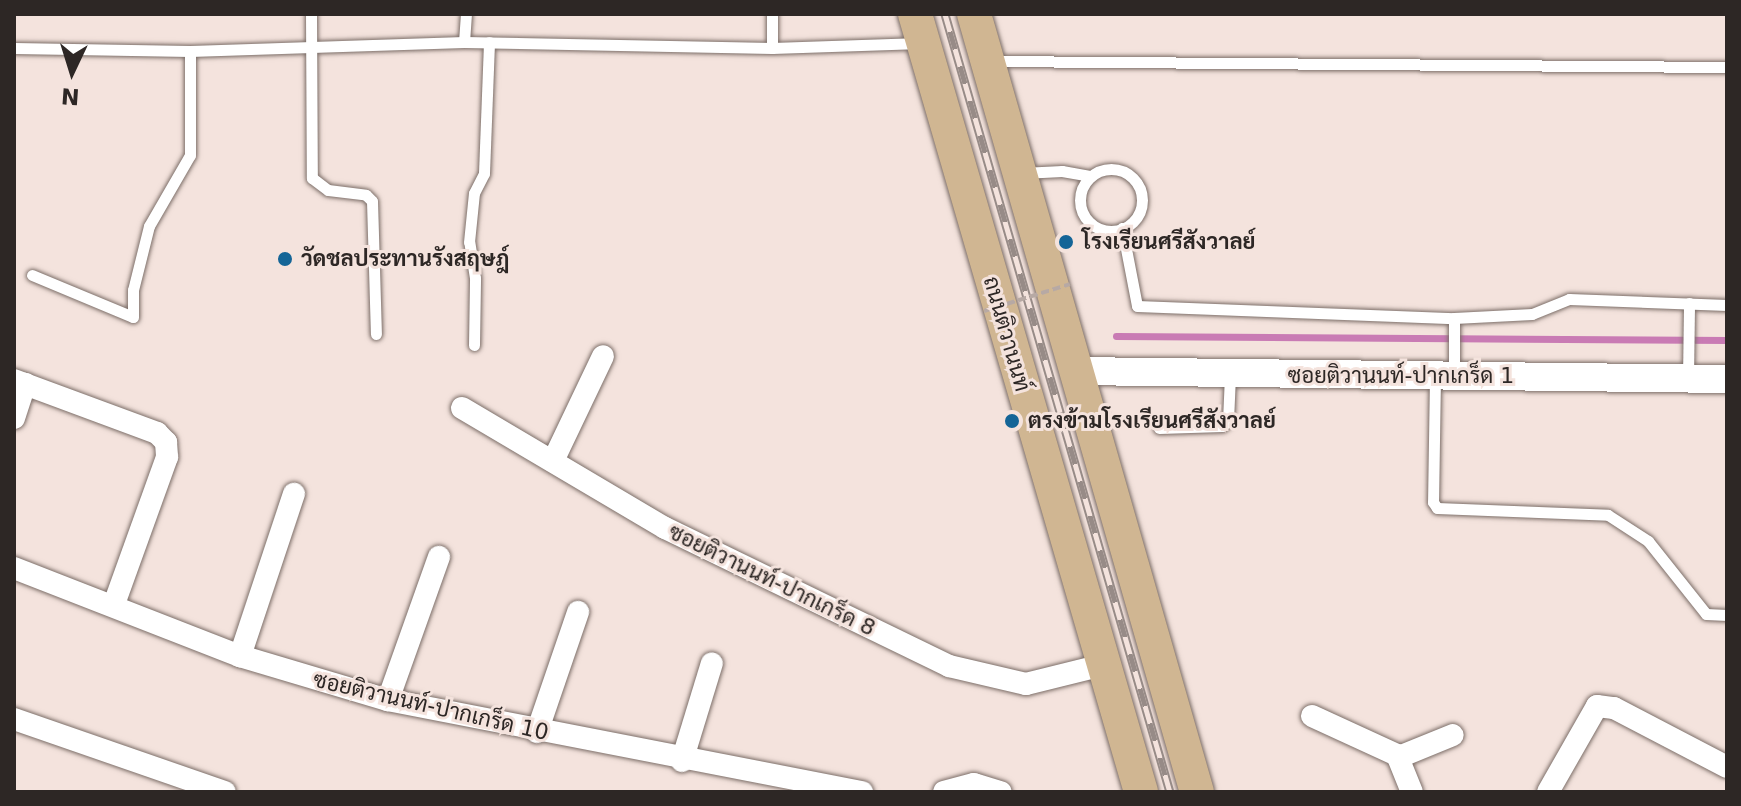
<!DOCTYPE html>
<html>
<head>
<meta charset="utf-8">
<style>
  body { margin:0 }
  #map { position:relative; width:1741px; height:806px; overflow:hidden; background:#f4e3dd; font-family:"DejaVu Sans",Sarabun,sans-serif }
  div>[style] { position:absolute }
  .stream>* { height:7px; margin:-3.5px; padding:0 3.5px; transform-origin:3.5px; border-radius:3.5px; background:#c97bb4 }
  .roads { filter:drop-shadow(0 0 2px #7c6e68) drop-shadow(0 0 2px #7c6e68) }
  .service>* { height:11px; margin:-5.5px; padding:0 5.5px; transform-origin:5.5px; border-radius:5.5px; background:#fff }
  .service>.ring { margin:-5.5px; padding:0; box-sizing:content-box; background:none; border:11px solid #fff; border-radius:50% }
  .minor>* { height:22px; margin:-11px; padding:0 11px; transform-origin:11px; border-radius:11px; background:#fff }
  .tertiary>* { height:28px; margin:-14px; padding:0 14px; transform-origin:14px; border-radius:14px; background:#fff }
  .primary>* { height:34px; margin:-17px; padding:0 17px; transform-origin:17px; border-radius:17px; background:#d0b692 }
  .rail>* { height:9px; margin-top:-4.5px; transform-origin:0; background:repeating-linear-gradient(90deg,#f4e3dd 0 18px,#978b87 0 36px); box-sizing:border-box; border-block:2px solid #978b87 }
  .path-bridge>* { height:4px; margin-top:-2px; transform-origin:0; background:repeating-linear-gradient(90deg,#b7a9a4 0 8px,transparent 0 12px) }
  .dots>* { width:22px; height:22px; translate:-50% -50%; box-sizing:border-box; border:4px solid #f4e3dd; border-radius:50% }
  span { translate:-50% -50%; white-space:nowrap; text-align:center; line-height:1.15; -webkit-text-stroke:6px #f4e3dd; paint-order:stroke }
  .poi-label { font-size:22px; color:#2d2725; font-weight:700 }
  .left { translate:0 -50%; text-align:left }
  .street-label { font-size:22px; color:#2d2725 }
  .frame { position:absolute; inset:0; border:16px solid #2d2725; pointer-events:none }
  .north { position:absolute; left:32px; top:32px; width:80px; height:80px; -webkit-text-stroke:6px #f4e3dd; paint-order:stroke; rotate:184deg; font-size:22px; font-weight:700; line-height:32px; text-align:center; color:#2d2725 }
  .north::after { content:''; display:block; margin:auto; width:28px; height:36px; background:#2d2725; clip-path:polygon(50% 0,100% 100%,50% 72%,0 100%) }
</style>
</head>
<body>
<div id="map">
  <div class="stream">
    <i style="left:1116px;top:336px;width:611px;rotate:0.38deg"></i>
  </div>
  <div class="roads">
    <div class="service">
      <i style="left:311px;top:14px;width:164px;rotate:89.7deg"></i>
      <i style="left:312px;top:178px;width:20px;rotate:37deg"></i>
      <i style="left:328px;top:190px;width:38px;rotate:7deg"></i>
      <i style="left:366px;top:195px;width:8px;rotate:45deg"></i>
      <i style="left:372px;top:201px;width:133px;rotate:88.3deg"></i>
      <i style="left:464px;top:42px;width:28px;rotate:-86deg"></i>
      <i style="left:14px;top:48px;width:176px;rotate:1deg"></i>
      <i style="left:190px;top:51px;width:274px;rotate:-1.9deg"></i>
      <i style="left:464px;top:42px;width:308px;rotate:1.1deg"></i>
      <i style="left:772px;top:48px;width:149px;rotate:-1.9deg"></i>
      <i style="left:772px;top:48px;width:34px;rotate:-90deg"></i>
      <i style="left:992px;top:61px;width:735px;rotate:0.47deg"></i>
      <i class="ring" style="left:1080px;top:169px;width:51px;height:51px"></i>
      <i style="left:1022px;top:173px;width:40px;rotate:-2.9deg"></i>
      <i style="left:1062px;top:171px;width:28px;rotate:10deg"></i>
      <i style="left:1122px;top:228px;width:79px;rotate:79.1deg"></i>
      <i style="left:1137px;top:306px;width:317px;rotate:2.2deg"></i>
      <i style="left:1454px;top:318px;width:78px;rotate:-2.9deg"></i>
      <i style="left:1532px;top:314px;width:40px;rotate:-22deg"></i>
      <i style="left:1569px;top:299px;width:158px;rotate:2.2deg"></i>
      <i style="left:32px;top:275px;width:109px;rotate:22.6deg"></i>
      <i style="left:133px;top:317px;width:27px;rotate:-90deg"></i>
      <i style="left:133px;top:290px;width:66px;rotate:-76deg"></i>
      <i style="left:149px;top:226px;width:82px;rotate:-60deg"></i>
      <i style="left:190px;top:155px;width:104px;rotate:-90deg"></i>
      <i style="left:1454px;top:318px;width:58px;rotate:90deg"></i>
      <i style="left:474px;top:345px;width:67px;rotate:-89.1deg"></i>
      <i style="left:475px;top:278px;width:36px;rotate:-99deg"></i>
      <i style="left:469px;top:242px;width:49px;rotate:-84.2deg"></i>
      <i style="left:474px;top:193px;width:22px;rotate:-63deg"></i>
      <i style="left:484px;top:173px;width:131px;rotate:-87.8deg"></i>
      <i style="left:1435px;top:377px;width:125px;rotate:90.9deg"></i>
      <i style="left:1433px;top:502px;width:7px;rotate:56deg"></i>
      <i style="left:1437px;top:508px;width:171px;rotate:2.3deg"></i>
      <i style="left:1608px;top:515px;width:48px;rotate:33deg"></i>
      <i style="left:1648px;top:541px;width:93px;rotate:51.5deg"></i>
      <i style="left:1706px;top:614px;width:21px;rotate:3deg"></i>
      <i style="left:1688px;top:378px;width:75px;rotate:-89.2deg"></i>
      <i style="left:1159px;top:428px;width:63px;rotate:-1.8deg"></i>
      <i style="left:1222px;top:426px;width:8px;rotate:-40deg"></i>
      <i style="left:1228px;top:421px;width:46px;rotate:-87.5deg"></i>
    </div>
    <div class="minor">
      <i style="left:14px;top:380px;width:153px;rotate:20.3deg"></i>
      <i style="left:157px;top:433px;width:13px;rotate:45deg"></i>
      <i style="left:166px;top:442px;width:15px;rotate:86deg"></i>
      <i style="left:167px;top:457px;width:156px;rotate:109.8deg"></i>
      <i style="left:462px;top:408px;width:236px;rotate:30.6deg"></i>
      <i style="left:665px;top:528px;width:316px;rotate:25.9deg"></i>
      <i style="left:949px;top:666px;width:79px;rotate:13.2deg"></i>
      <i style="left:1026px;top:684px;width:79px;rotate:-13.9deg"></i>
      <i style="left:14px;top:418px;width:36px;rotate:-72deg"></i>
      <i style="left:553px;top:461px;width:116px;rotate:-64.5deg"></i>
      <i style="left:14px;top:568px;width:243px;rotate:21.3deg"></i>
      <i style="left:240px;top:656px;width:154px;rotate:16.6deg"></i>
      <i style="left:388px;top:700px;width:483px;rotate:11deg"></i>
      <i style="left:240px;top:656px;width:171px;rotate:-71.6deg"></i>
      <i style="left:388px;top:700px;width:152px;rotate:-70.4deg"></i>
      <i style="left:1312px;top:716px;width:94px;rotate:24.6deg"></i>
      <i style="left:1397px;top:755px;width:40px;rotate:68deg"></i>
      <i style="left:14px;top:719px;width:223px;rotate:19.1deg"></i>
      <i style="left:537px;top:732px;width:127px;rotate:-71.1deg"></i>
      <i style="left:1399px;top:757px;width:58px;rotate:-22.2deg"></i>
      <i style="left:682px;top:761px;width:102px;rotate:-73deg"></i>
      <i style="left:944px;top:792px;width:31px;rotate:-15deg"></i>
      <i style="left:974px;top:784px;width:28px;rotate:17deg"></i>
      <i style="left:1548px;top:792px;width:99px;rotate:-60.3deg"></i>
      <i style="left:1597px;top:706px;width:17px;rotate:7deg"></i>
      <i style="left:1614px;top:708px;width:127px;rotate:27.6deg"></i>
    </div>
    <div class="tertiary">
      <i style="left:1074px;top:371px;width:653px;rotate:0.7deg"></i>
    </div>
    <div class="primary">
      <i style="left:915px;top:14px;width:810px;rotate:73.8deg"></i>
      <i style="left:974px;top:14px;width:809px;rotate:74.01deg"></i>
    </div>
  </div>
  <div class="rail">
    <i style="left:945px;top:14px;width:810px;rotate:73.87deg"></i>
  </div>
  <div class="path-bridge">
    <i style="left:984px;top:311px;width:90px;rotate:-17.4deg"></i>
  </div>
  <div class="dots">
    <i style="left:1066px;top:242px;background:#146597"></i>
    <i style="left:285px;top:259px;background:#146597"></i>
    <i style="left:1012px;top:421px;background:#146597"></i>
  </div>
  <div class="poi-label">
    <span class="left" style="left:1082px;top:242px">โรงเรียนศรีสังวาลย์</span>
    <span class="left" style="left:301px;top:259px">วัดชลประทานรังสฤษฎ์</span>
    <span class="left" style="left:1028px;top:421px">ตรงข้ามโรงเรียนศรีสังวาลย์</span>
  </div>
  <div class="street-label">
    <span style="left:1007px;top:334px;rotate:74deg">ถนนติวานนท์</span>
    <span style="left:1401px;top:376px">ซอยติวานนท์-ปากเกร็ด 1</span>
    <span style="left:772px;top:580px;rotate:26deg">ซอยติวานนท์-ปากเกร็ด 8</span>
    <span style="left:431px;top:706px;rotate:13deg">ซอยติวานนท์-ปากเกร็ด 10</span>
  </div>
  <div class="frame"></div>
  <div class="north">N</div>
</div>
</body>
</html>
